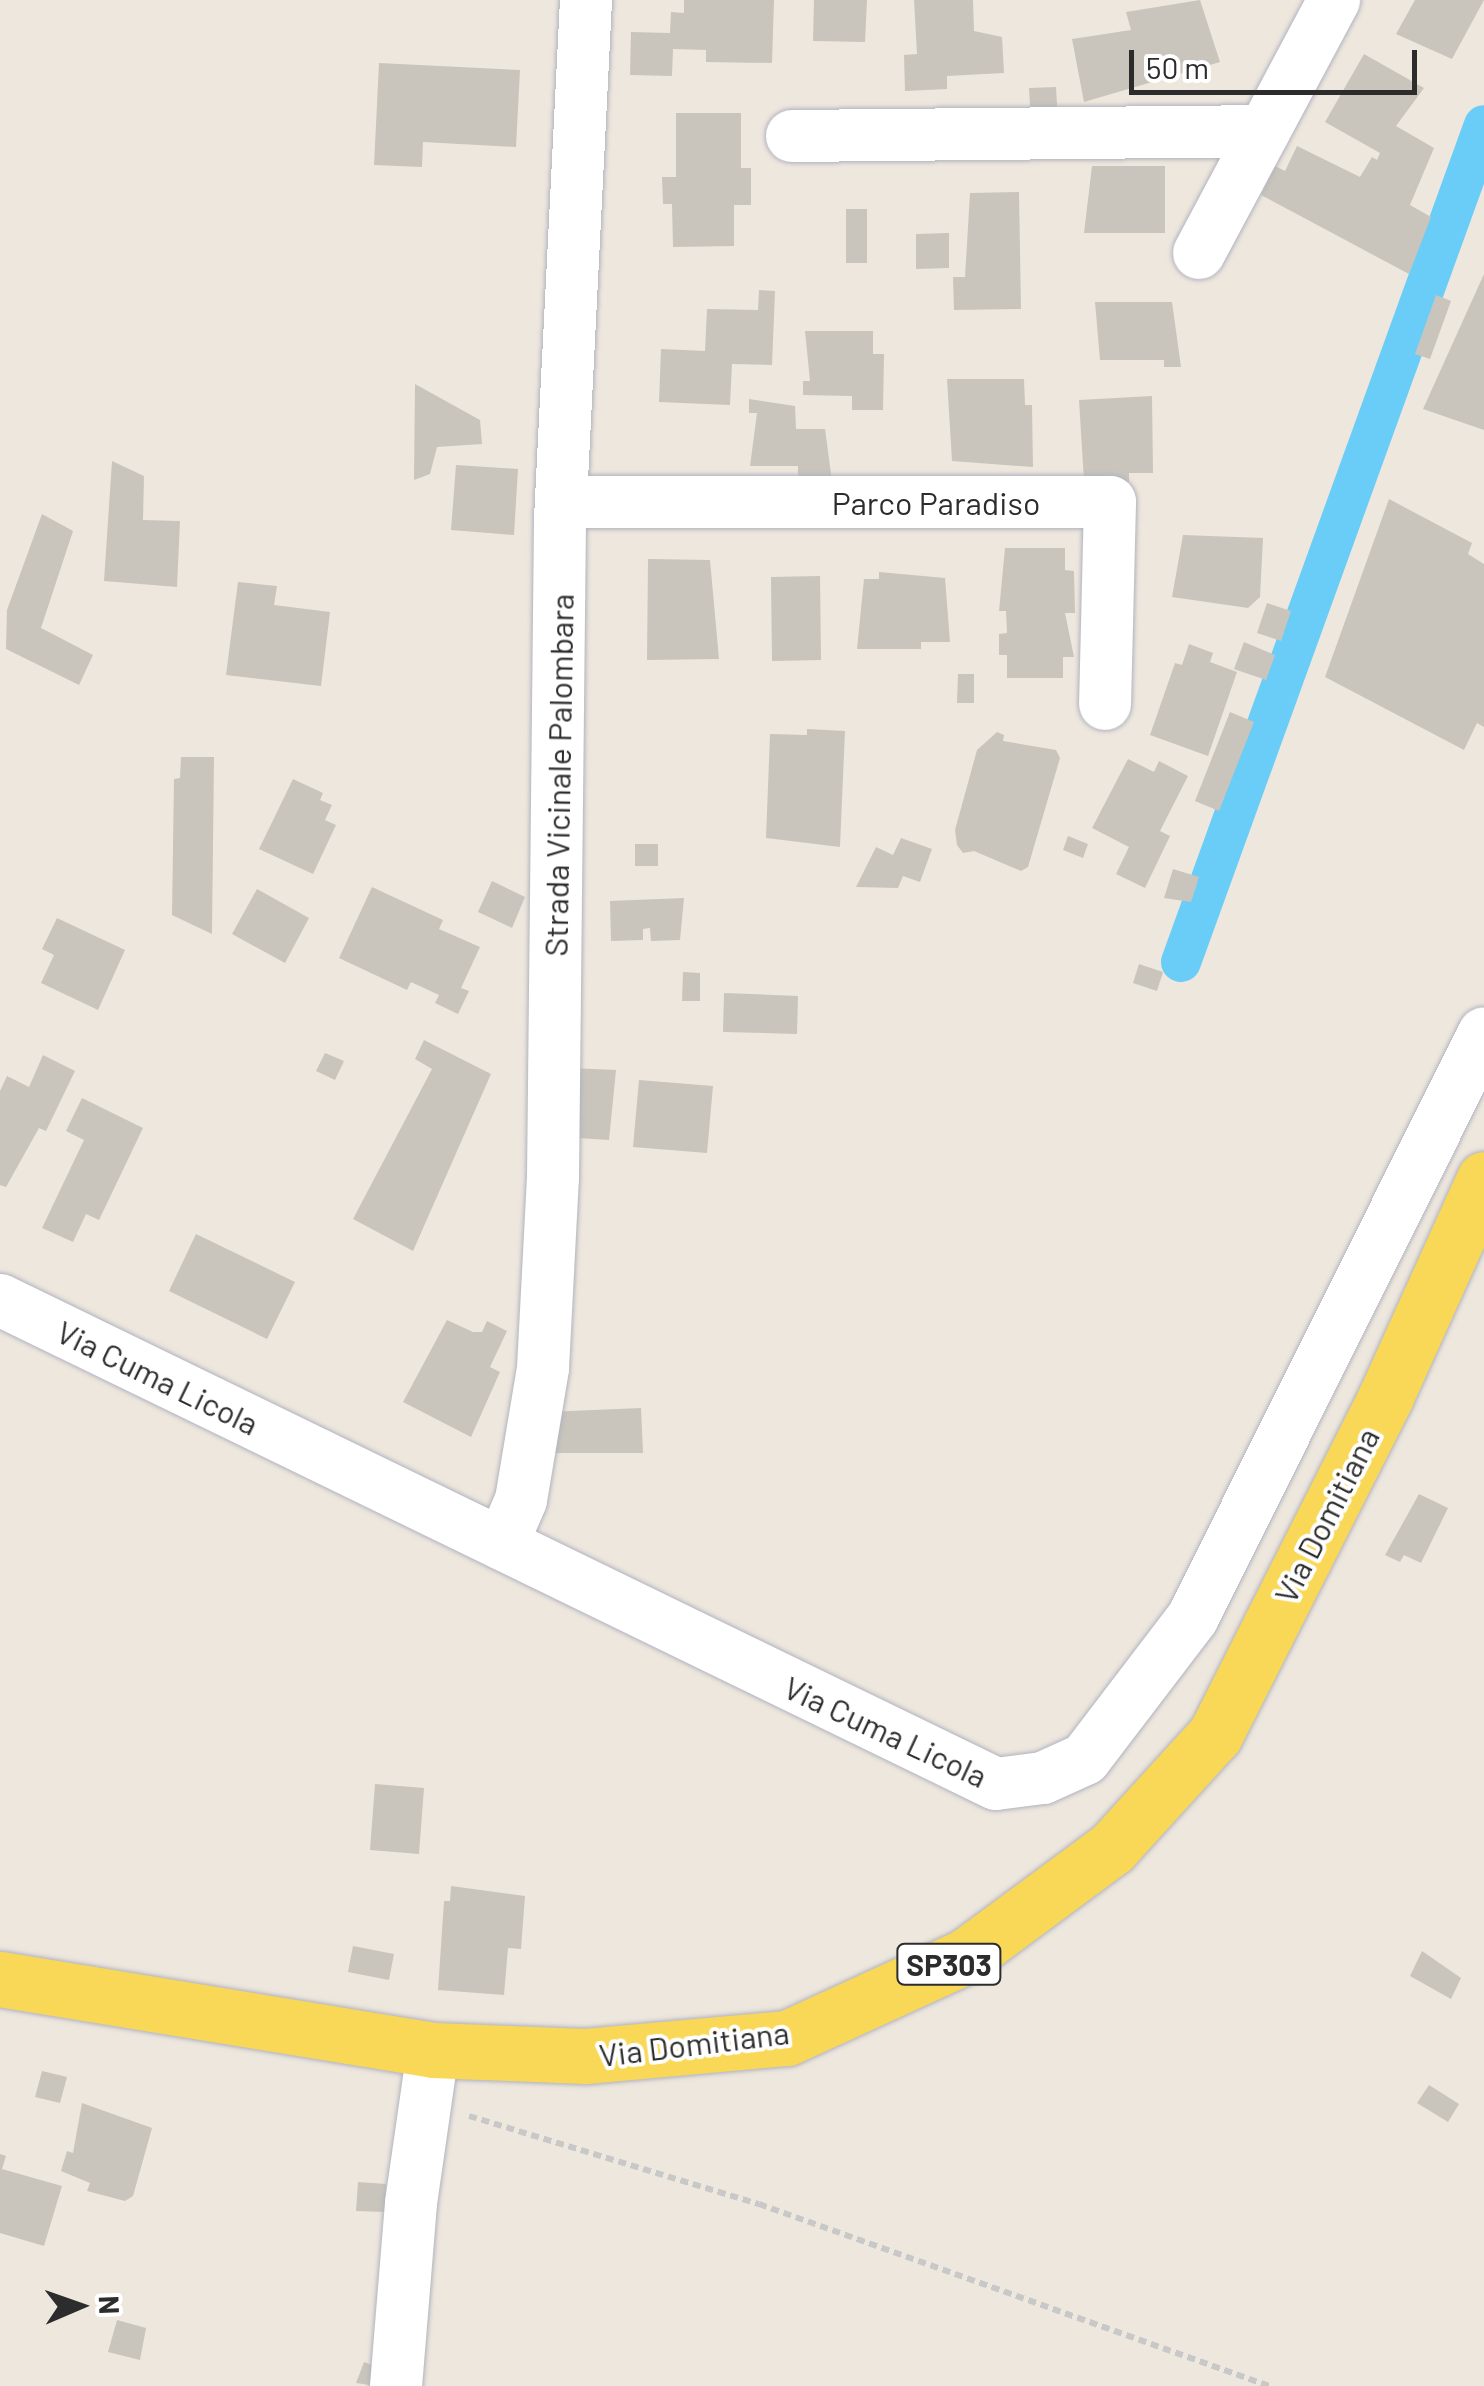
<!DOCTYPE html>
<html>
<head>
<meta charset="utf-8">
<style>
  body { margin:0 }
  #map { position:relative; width:1484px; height:2386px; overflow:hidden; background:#eee7dd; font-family:Barlow,sans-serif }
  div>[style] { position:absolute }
  .canal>* { height:40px; margin:-20px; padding:0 20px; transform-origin:20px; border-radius:20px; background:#6acdf7 }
  .building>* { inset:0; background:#c9c5bc }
  .path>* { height:6px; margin-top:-3px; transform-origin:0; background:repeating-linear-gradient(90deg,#c8c8c8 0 8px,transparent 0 13px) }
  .roads { filter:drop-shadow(0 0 2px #b1b3c0) drop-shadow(0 0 2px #b1b3c0) }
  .minor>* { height:52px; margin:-26px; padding:0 26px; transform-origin:26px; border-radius:26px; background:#fff }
  .major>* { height:55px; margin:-27.5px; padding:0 27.5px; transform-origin:27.5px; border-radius:27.5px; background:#fad857 }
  span { translate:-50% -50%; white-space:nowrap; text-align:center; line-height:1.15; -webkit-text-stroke:8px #fff; paint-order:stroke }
  .shield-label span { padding:2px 8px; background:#fff; border:2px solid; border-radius:8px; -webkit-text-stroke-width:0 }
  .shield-label { font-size:30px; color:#2c2c2c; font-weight:700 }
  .street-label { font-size:32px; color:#2c2c2c }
  .north { position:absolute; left:30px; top:2256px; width:100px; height:100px; -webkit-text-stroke:8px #fff; paint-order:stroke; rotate:88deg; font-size:28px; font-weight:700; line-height:40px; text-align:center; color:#2c2c2c }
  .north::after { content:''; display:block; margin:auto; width:35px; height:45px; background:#2c2c2c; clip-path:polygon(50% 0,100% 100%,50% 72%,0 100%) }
  .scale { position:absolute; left:1129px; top:50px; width:288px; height:45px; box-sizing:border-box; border:5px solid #2c2c2c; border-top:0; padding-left:12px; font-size:30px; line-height:35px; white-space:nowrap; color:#2c2c2c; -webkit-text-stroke:8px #fff; paint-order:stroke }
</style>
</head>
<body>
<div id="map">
  <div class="canal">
    <i style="left:1181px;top:962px;width:890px;rotate:-70.1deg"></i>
  </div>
  <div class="building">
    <i style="clip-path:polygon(684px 0,774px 0,772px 63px,706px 62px,706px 50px,673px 49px,672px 76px,630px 75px,631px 32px,670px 33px,671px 12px,684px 13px)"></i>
    <i style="clip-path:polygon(814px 0,867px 0,865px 42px,813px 41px)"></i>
    <i style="clip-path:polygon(914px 0,973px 0,974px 31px,1002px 37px,1004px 73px,947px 76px,947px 89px,905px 91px,904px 55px,917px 54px)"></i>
    <i style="clip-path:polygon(1200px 0,1220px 62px,1084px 102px,1072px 39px,1131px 30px,1126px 12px)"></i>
    <i style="clip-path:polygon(1415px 0,1484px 0,1452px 59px,1396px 34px)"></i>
    <i style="clip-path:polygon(1364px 54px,1424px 88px,1396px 126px,1434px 148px,1410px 205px,1431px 217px,1409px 274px,1261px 195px,1275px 166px,1285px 171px,1297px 146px,1360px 177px,1372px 157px,1377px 160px,1380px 153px,1325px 122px)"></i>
    <i style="clip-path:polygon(379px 63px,520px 70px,516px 147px,423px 142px,422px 167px,374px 165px)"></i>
    <i style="clip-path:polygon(1056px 87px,1058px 122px,1031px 123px,1029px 88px)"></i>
    <i style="clip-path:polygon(676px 113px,741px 113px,741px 168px,751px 168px,751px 205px,734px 205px,734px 246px,673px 247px,672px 204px,663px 204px,662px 177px,676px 177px)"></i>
    <i style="clip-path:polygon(1092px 166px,1165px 166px,1165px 233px,1084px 233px)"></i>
    <i style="clip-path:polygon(1019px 192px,1021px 309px,954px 310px,953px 277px,965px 277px,970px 193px)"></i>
    <i style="clip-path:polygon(846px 209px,867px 209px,867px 263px,846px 263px)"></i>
    <i style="clip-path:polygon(949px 233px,949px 268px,916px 269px,916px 234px)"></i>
    <i style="clip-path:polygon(1484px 274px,1484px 430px,1423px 409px)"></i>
    <i style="clip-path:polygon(759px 290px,775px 291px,772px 365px,732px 364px,730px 405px,659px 402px,661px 349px,705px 351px,707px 309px,758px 310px)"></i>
    <i style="clip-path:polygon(1436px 295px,1451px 301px,1430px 359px,1415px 354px)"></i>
    <i style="clip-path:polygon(1095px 302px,1172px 302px,1181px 367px,1164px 367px,1164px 360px,1100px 360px)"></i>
    <i style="clip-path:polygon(805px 331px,873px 331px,873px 354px,884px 354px,883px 410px,852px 410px,852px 396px,803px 395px,803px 381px,810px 381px)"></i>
    <i style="clip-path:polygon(947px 379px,1024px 379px,1025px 405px,1032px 405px,1033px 467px,952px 461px)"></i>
    <i style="clip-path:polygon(415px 384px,480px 420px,482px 444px,437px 447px,430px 474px,414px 480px)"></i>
    <i style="clip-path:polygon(1152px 396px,1153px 473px,1129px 473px,1129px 482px,1084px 481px,1079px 400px)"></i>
    <i style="clip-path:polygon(749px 399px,795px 406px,796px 429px,825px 429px,832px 481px,798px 482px,798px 466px,750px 466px,757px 413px,749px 413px)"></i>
    <i style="clip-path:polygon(112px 461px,144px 476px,143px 520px,180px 521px,177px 587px,104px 581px)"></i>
    <i style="clip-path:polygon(456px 465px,518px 469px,514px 535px,451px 530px)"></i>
    <i style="clip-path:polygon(1389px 499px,1472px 543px,1468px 554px,1484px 564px,1484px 727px,1477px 723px,1464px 750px,1325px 677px)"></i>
    <i style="clip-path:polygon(42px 514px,73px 531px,41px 628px,93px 655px,79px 685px,6px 649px,7px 610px)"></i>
    <i style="clip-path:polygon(1183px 535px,1263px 538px,1260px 597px,1248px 608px,1172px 597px)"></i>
    <i style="clip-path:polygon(1005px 548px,1065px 548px,1065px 570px,1074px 571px,1075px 613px,1065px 613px,1074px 657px,1063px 657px,1063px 678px,1007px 678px,1007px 655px,999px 655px,999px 634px,1007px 633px,1006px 611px,999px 611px)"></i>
    <i style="clip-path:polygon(648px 559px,710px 560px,719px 659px,647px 660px)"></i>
    <i style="clip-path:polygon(879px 572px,945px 578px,950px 642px,921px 642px,921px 649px,857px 649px,864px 579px,879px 579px)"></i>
    <i style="clip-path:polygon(820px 576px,821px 660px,772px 661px,771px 577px)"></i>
    <i style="clip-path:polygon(238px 582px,277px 586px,274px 605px,330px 612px,321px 686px,226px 675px)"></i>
    <i style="clip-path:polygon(1267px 603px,1291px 611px,1281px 641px,1257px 633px)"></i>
    <i style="clip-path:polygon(1244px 642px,1275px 655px,1266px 680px,1234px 669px)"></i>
    <i style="clip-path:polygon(1189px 644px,1213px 653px,1210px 662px,1237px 672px,1208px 756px,1150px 735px,1175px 663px,1182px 665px)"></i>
    <i style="clip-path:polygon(958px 674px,974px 674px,974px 703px,957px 703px)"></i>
    <i style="clip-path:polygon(1230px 712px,1254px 722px,1219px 811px,1195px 801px)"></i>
    <i style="clip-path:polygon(807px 729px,845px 731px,840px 847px,766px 838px,770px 734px,807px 735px)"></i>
    <i style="clip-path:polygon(997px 732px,1004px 735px,1003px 741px,1056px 750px,1060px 758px,1028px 867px,1021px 871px,974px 851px,963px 853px,957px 845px,955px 830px,977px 750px)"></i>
    <i style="clip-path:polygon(181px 757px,214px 757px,212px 934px,172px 915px,174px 779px,180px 778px)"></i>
    <i style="clip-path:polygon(1128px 759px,1154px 772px,1159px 761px,1188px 776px,1160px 831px,1170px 836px,1145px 888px,1116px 874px,1129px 847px,1092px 828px)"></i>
    <i style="clip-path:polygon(293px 779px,323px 793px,320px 800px,332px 805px,325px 820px,336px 825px,313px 874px,259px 849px)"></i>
    <i style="clip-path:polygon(1068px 836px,1088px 844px,1083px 858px,1063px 850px)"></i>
    <i style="clip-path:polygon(901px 838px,932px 849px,920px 882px,903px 876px,898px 888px,856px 887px,876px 847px,893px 855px)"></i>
    <i style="clip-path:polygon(635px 844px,658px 844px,658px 866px,635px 866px)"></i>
    <i style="clip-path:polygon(1173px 869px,1199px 877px,1191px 902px,1164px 898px)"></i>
    <i style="clip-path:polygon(492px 881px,525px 897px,512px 928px,478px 912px)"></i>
    <i style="clip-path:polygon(372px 887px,443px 920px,439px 929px,480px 947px,461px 988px,469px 991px,458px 1014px,435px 1003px,439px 995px,411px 982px,407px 990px,339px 958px)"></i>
    <i style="clip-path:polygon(257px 889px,309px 918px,285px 963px,232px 934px)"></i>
    <i style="clip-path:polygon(684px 898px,680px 940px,651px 941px,650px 928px,643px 929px,643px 940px,611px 941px,610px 901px)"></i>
    <i style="clip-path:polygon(57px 918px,125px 950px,98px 1010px,41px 983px,54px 955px,42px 949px)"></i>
    <i style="clip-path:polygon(1139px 964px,1163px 972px,1157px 991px,1133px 983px)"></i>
    <i style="clip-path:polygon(683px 972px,700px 973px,700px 1001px,682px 1001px)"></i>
    <i style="clip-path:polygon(724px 993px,798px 996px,797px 1034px,723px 1032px)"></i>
    <i style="clip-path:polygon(424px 1040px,491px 1074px,413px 1251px,353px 1219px,432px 1069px,415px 1059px)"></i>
    <i style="clip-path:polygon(325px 1053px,344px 1061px,335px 1080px,316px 1071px)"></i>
    <i style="clip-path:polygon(43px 1055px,75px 1071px,46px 1131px,39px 1128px,6px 1187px,0 1185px,0 1091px,7px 1076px,29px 1087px)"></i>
    <i style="clip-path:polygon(570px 1068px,616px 1070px,609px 1140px,577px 1138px)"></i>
    <i style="clip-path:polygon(639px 1080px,713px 1086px,707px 1153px,633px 1147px)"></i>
    <i style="clip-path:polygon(82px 1098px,143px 1128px,99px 1220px,86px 1214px,73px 1242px,42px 1228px,84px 1140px,66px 1131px)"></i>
    <i style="clip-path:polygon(196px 1234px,295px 1282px,267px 1339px,169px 1291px)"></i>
    <i style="clip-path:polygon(447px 1320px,473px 1332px,482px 1332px,487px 1321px,507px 1331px,490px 1367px,500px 1372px,471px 1437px,403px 1402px)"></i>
    <i style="clip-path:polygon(641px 1408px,643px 1453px,543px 1453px,546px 1412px)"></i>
    <i style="clip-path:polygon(1419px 1494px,1448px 1508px,1421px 1563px,1404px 1555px,1400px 1562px,1385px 1555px)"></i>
    <i style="clip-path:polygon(375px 1784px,424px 1788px,419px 1854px,370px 1850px)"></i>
    <i style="clip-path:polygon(451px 1886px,525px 1896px,521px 1949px,508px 1948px,504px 1995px,438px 1990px,444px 1901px,450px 1901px)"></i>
    <i style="clip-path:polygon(353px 1946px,394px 1954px,389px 1980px,348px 1972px)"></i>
    <i style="clip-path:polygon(1422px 1951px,1461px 1978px,1451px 1999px,1410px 1976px)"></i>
    <i style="clip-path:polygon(42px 2071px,67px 2077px,60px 2103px,35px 2097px)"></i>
    <i style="clip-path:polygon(1429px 2085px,1459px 2104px,1448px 2122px,1417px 2103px)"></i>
    <i style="clip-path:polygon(82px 2103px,152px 2128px,133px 2196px,125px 2201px,87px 2191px,90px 2183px,61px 2171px,67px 2151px,73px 2153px)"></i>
    <i style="clip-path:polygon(0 2154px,6px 2156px,2px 2169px,62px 2186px,44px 2246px,0 2233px)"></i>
    <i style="clip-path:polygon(358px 2182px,386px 2184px,385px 2212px,356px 2211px)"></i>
    <i style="clip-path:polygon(117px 2320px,146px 2328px,140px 2360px,108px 2352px)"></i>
    <i style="clip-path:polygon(364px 2362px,383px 2369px,377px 2386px,356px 2383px)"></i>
  </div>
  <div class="path">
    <i style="left:469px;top:2116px;width:303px;rotate:16.9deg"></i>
    <i style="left:759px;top:2204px;width:542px;rotate:19.64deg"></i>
  </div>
  <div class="roads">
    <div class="minor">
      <i style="left:792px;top:136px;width:472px;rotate:-0.6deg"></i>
      <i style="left:1199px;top:253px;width:287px;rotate:-61.9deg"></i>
      <i style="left:561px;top:502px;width:549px"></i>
      <i style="left:1110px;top:502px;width:202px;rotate:91.4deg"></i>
      <i style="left:0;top:1300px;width:1107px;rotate:25.92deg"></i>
      <i style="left:996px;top:1784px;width:47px;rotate:-7.3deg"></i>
      <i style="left:1043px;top:1778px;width:46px;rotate:-24.3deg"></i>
      <i style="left:1085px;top:1759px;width:178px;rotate:-52.7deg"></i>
      <i style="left:1193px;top:1617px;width:652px;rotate:-63.51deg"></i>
      <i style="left:502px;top:1544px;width:48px;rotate:-66.6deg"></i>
      <i style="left:521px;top:1500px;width:134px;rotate:-80.5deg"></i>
      <i style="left:543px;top:1368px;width:190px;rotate:-87deg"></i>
      <i style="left:553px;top:1178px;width:659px;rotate:-89.39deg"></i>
      <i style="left:560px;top:519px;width:520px;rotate:-87.13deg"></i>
      <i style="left:396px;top:2386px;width:184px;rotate:-85.3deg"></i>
      <i style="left:411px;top:2203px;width:155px;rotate:-81.8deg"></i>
    </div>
    <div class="major">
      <i style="left:0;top:1979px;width:439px;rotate:9.3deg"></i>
      <i style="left:433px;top:2050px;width:152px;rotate:2.3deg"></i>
      <i style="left:585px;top:2056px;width:203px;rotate:-5.1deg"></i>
      <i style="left:787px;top:2038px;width:197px;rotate:-24.6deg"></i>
      <i style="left:966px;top:1956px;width:182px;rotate:-36.5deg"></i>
      <i style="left:1112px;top:1848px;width:153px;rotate:-47.7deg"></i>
      <i style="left:1215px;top:1735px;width:380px;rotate:-63.2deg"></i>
      <i style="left:1386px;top:1396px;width:238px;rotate:-65.7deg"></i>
    </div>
  </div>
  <div class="shield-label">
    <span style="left:949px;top:1964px">SP303</span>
  </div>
  <div class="street-label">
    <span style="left:936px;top:502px">Parco Paradiso</span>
    <span style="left:558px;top:775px;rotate:-89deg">Strada Vicinale Palombara</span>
    <span style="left:158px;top:1377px;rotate:26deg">Via Cuma Licola</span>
    <span style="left:1326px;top:1515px;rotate:-63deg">Via Domitiana</span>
    <span style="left:886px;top:1731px;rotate:25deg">Via Cuma Licola</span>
    <span style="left:694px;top:2043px;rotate:-7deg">Via Domitiana</span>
  </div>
  <div class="north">N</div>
  <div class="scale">50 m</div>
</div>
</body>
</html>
